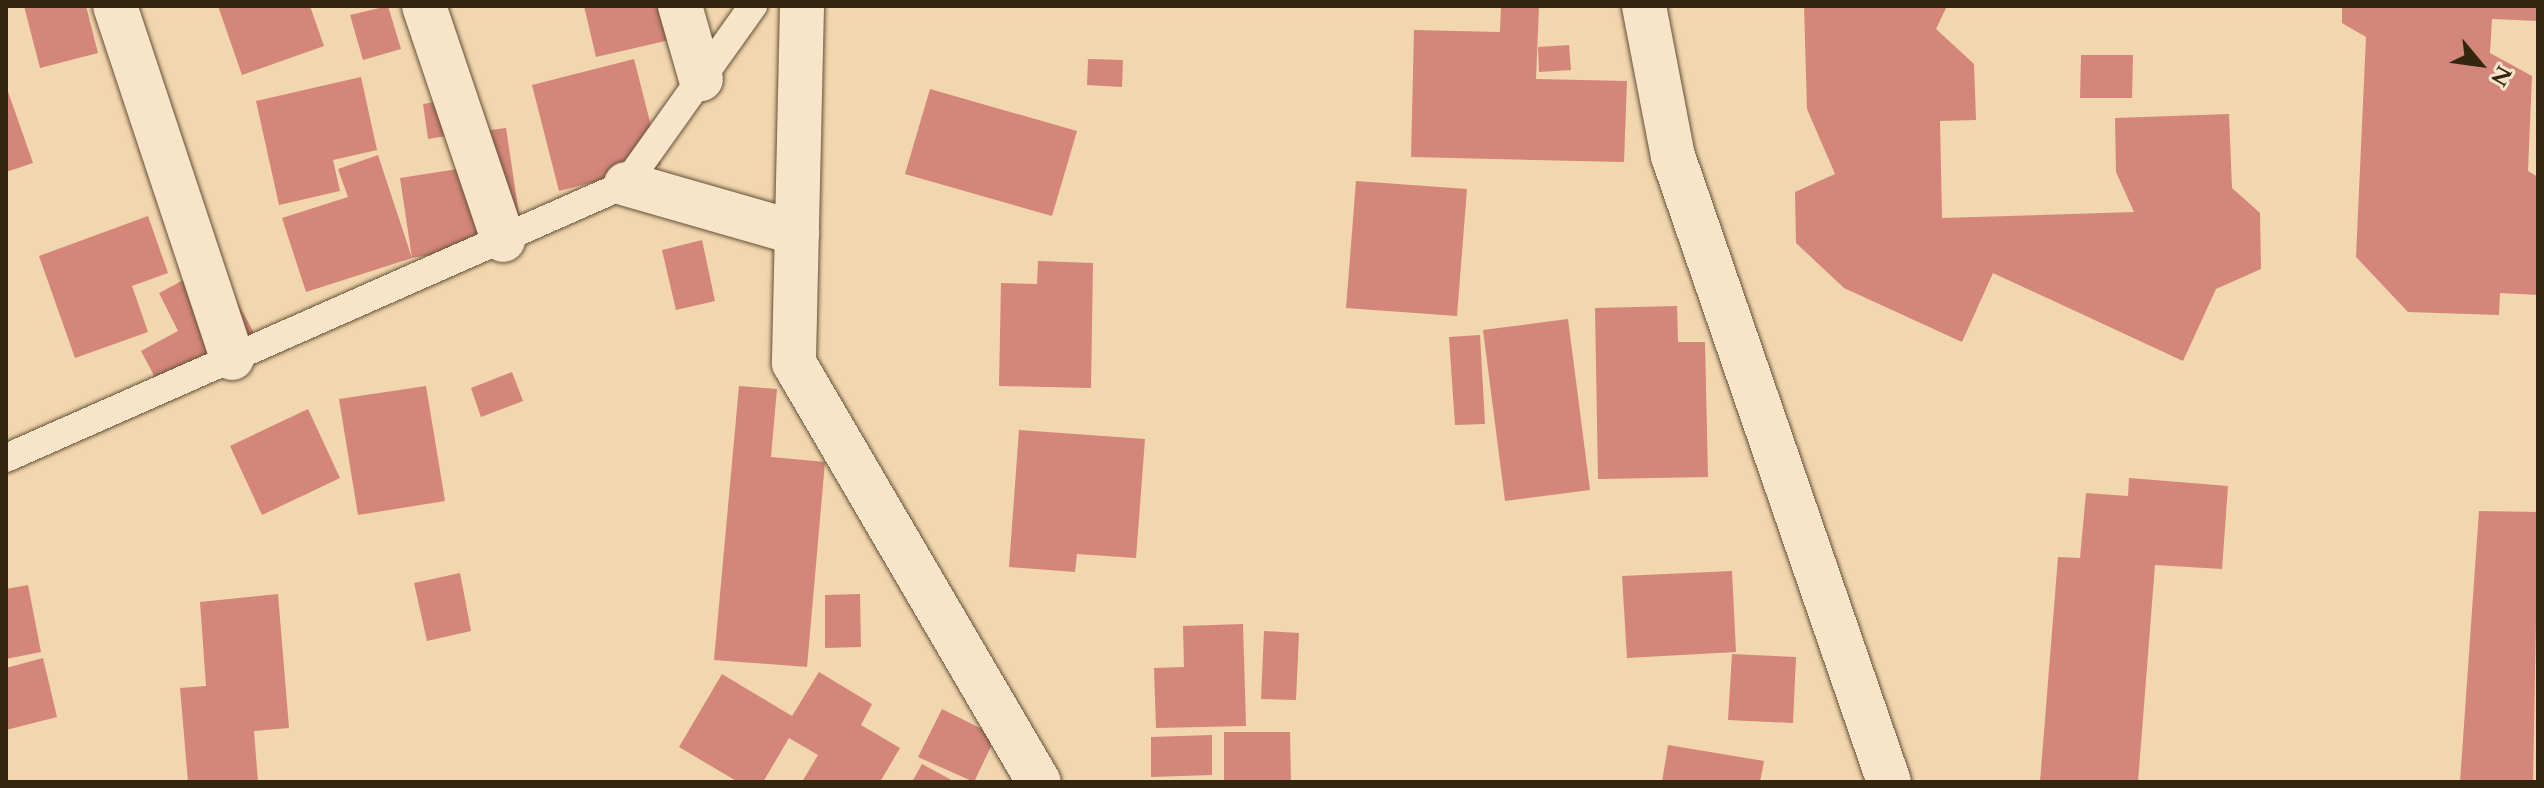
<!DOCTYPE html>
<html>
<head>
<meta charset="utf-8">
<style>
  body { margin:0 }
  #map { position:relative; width:2544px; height:788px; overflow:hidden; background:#f2d6ae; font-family:Cardo,serif }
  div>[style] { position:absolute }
  .building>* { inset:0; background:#d38679 }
  .roads { filter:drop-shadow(0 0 2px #645137) drop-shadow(0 0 2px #645137) }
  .lane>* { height:28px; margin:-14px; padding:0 14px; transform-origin:14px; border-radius:14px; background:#f7e4ca }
  .street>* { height:44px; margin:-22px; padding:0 22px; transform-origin:22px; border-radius:22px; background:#f7e4ca }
  .secondary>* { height:44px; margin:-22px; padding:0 22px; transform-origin:22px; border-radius:22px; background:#f7e4ca }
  span { translate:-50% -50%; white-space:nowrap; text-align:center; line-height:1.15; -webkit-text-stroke:6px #f7e4ca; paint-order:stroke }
  .frame { position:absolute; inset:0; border:8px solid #34250f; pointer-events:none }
  .north { position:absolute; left:2440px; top:24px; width:80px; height:80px; -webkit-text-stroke:6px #f7e4ca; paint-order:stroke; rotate:119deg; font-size:22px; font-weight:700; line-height:32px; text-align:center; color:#34250f }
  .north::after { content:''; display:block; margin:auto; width:28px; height:36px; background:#34250f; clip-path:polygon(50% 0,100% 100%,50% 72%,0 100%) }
</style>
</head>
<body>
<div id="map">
  <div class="building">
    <i style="clip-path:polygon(24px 6px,86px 6px,98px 53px,40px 68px)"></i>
    <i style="clip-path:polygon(218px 6px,310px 6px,324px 46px,242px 75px)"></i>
    <i style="clip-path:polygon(388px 6px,401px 49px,363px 60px,350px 15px)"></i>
    <i style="clip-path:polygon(584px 6px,667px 6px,674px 39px,596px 57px)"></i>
    <i style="clip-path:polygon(1501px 6px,1539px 7px,1536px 79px,1627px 81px,1624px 162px,1411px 157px,1414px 30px,1500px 32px)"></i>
    <i style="clip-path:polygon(1804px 6px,1947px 6px,1936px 29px,1974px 64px,1976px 120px,1940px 121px,1942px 218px,2134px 212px,2116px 172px,2115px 118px,2229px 114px,2232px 188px,2260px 213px,2261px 269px,2216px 289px,2183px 361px,1993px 273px,1962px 342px,1844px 288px,1796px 243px,1795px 192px,1835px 174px,1807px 109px)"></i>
    <i style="clip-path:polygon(2342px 6px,2538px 6px,2538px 21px,2492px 19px,2490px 53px,2532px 76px,2528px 171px,2538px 177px,2538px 295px,2500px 293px,2499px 315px,2408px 312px,2356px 257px,2366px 37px,2342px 23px)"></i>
    <i style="clip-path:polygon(1569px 45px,1571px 70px,1539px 72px,1538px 47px)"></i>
    <i style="clip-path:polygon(2081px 55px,2133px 55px,2132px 98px,2080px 98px)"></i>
    <i style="clip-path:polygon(634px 59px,661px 165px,559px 191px,532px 85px)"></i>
    <i style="clip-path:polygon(1088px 59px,1123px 60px,1122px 87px,1087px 85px)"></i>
    <i style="clip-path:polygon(361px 77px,377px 150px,333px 160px,340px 191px,279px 205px,256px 101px)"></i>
    <i style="clip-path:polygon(6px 86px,33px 163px,6px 172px)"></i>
    <i style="clip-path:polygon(930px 89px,1077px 131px,1052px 216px,905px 174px)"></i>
    <i style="clip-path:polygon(471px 97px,476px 132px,506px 128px,523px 241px,412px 258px,306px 292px,282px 218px,348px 197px,338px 169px,378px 155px,412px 258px,400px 178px,464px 168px,459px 134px,428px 139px,423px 104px)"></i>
    <i style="clip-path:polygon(1356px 181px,1467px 189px,1457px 316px,1346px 308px)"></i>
    <i style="clip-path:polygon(148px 216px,168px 273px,132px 286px,148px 332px,75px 358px,39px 256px)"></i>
    <i style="clip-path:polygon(702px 240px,715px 301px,676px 310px,662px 250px)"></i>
    <i style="clip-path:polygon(1038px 261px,1093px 263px,1091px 388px,999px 386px,1001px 283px,1037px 284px)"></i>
    <i style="clip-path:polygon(193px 275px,235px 298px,264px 351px,168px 402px,141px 351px,178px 331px,159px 293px)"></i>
    <i style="clip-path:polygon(1677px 306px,1678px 342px,1705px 342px,1708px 477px,1598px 479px,1595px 308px)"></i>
    <i style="clip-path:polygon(1568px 319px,1590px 490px,1505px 501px,1483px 330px)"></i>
    <i style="clip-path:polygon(1480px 335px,1485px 424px,1455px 425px,1449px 337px)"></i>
    <i style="clip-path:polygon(512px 372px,523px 401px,481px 417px,471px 388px)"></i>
    <i style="clip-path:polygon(426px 386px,445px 501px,358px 515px,339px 399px)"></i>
    <i style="clip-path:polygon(739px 386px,777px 389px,771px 457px,825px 462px,807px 667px,714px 660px)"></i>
    <i style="clip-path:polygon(308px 409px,340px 478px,262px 515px,230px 446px)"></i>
    <i style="clip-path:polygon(1019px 430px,1145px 439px,1136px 558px,1077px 554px,1075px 572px,1009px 567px)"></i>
    <i style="clip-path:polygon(2129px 478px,2228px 486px,2222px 569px,2155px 565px,2138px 782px,2040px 782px,2058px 557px,2080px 558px,2086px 493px,2128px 496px)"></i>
    <i style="clip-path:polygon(2479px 511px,2538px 512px,2533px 782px,2460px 782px)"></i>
    <i style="clip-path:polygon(1732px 571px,1736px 652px,1627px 658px,1622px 576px)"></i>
    <i style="clip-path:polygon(460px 573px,471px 631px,427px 641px,414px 583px)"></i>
    <i style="clip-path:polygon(28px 585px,41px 652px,6px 659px,6px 589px)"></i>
    <i style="clip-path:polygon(278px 594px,289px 728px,254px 731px,258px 782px,188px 782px,180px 688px,206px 686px,200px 602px)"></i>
    <i style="clip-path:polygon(860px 594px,861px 647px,825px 648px,825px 595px)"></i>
    <i style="clip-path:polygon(1243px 624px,1246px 726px,1156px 728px,1154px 668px,1184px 667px,1183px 626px)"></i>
    <i style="clip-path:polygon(1264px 631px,1299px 633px,1296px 700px,1261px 699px)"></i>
    <i style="clip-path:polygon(1732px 654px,1796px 657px,1793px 723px,1728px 720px)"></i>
    <i style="clip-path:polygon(43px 658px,57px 717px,6px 730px,6px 668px)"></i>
    <i style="clip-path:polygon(819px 672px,872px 704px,861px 725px,900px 748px,880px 782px,802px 782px,818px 755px,789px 738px,763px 782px,738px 782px,679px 747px,722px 674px,792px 716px)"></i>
    <i style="clip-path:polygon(942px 709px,996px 736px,974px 782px,918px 757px)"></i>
    <i style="clip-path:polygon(1224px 732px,1290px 732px,1291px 782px,1224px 782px)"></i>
    <i style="clip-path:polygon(1212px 735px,1212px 775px,1151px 777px,1151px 737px)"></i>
    <i style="clip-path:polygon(1668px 745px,1764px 761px,1760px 782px,1662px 782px)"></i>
    <i style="clip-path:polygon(922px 764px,955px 782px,912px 782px)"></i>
  </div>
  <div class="roads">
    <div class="lane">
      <i style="left:6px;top:458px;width:678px;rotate:-23.84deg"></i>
      <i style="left:626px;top:184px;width:219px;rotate:-54.5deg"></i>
    </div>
    <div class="street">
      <i style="left:115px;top:6px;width:371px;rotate:71.6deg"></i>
      <i style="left:424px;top:6px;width:247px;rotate:71.3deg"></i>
      <i style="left:680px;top:6px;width:76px;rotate:74deg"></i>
      <i style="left:802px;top:6px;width:357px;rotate:91.3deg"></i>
      <i style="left:794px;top:363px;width:485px;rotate:59.7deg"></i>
      <i style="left:626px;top:184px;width:178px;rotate:16deg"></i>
    </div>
    <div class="secondary">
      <i style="left:1644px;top:6px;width:153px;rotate:79.1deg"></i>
      <i style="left:1673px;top:156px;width:662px;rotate:70.96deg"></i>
    </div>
  </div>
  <div class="frame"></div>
  <div class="north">N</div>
</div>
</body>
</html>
